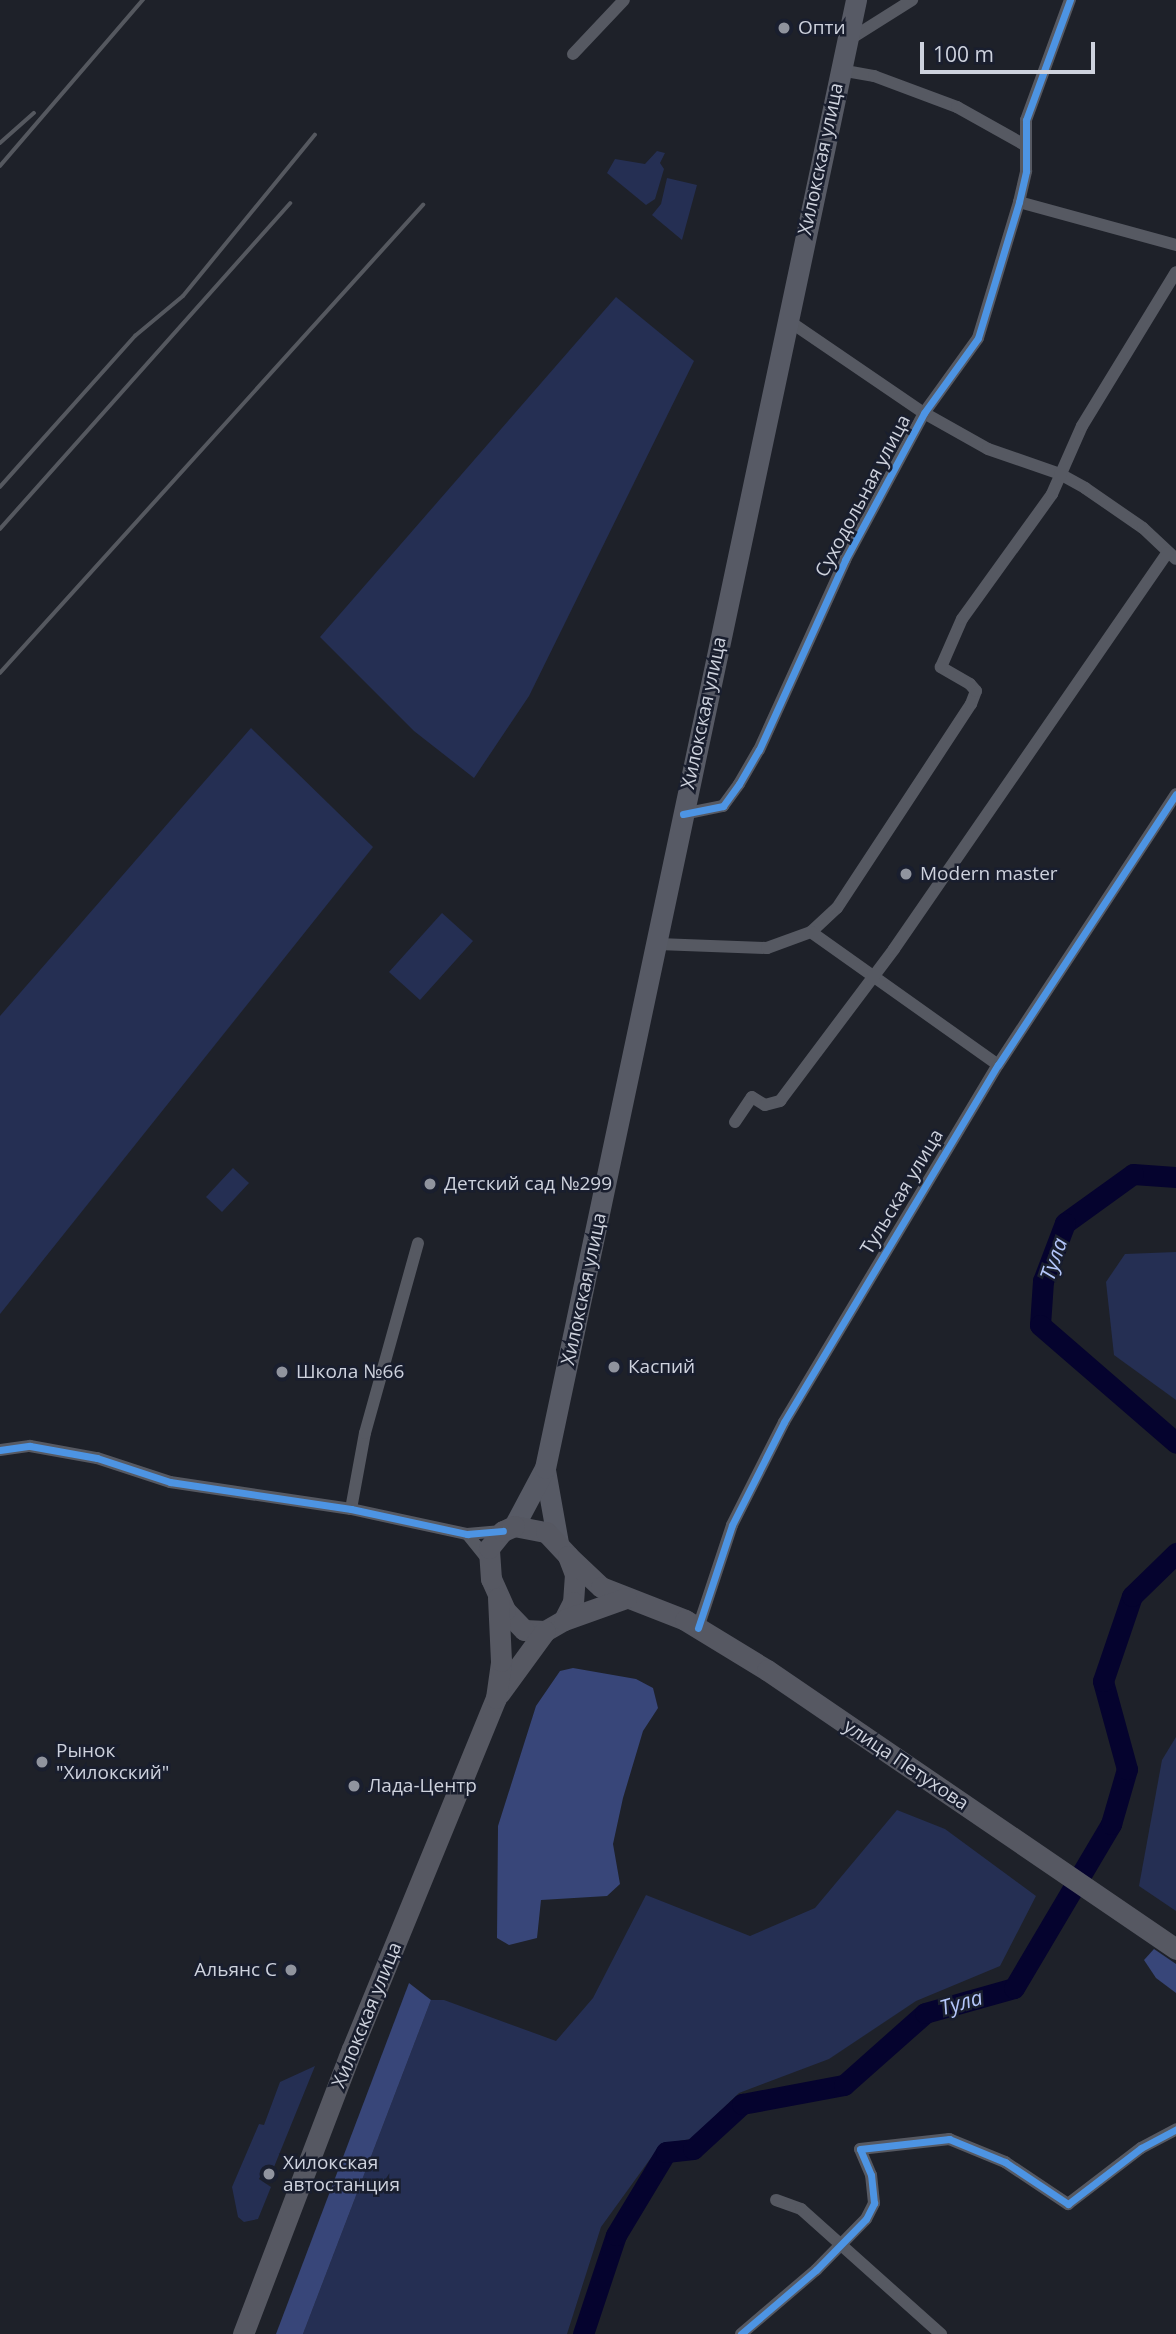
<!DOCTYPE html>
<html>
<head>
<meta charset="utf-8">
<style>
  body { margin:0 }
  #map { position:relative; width:1176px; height:2334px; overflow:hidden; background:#1e2129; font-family:"Open Sans",sans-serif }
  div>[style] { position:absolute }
  .green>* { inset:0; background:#252f53 }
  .forest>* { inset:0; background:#384679 }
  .river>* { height:21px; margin:-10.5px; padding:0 10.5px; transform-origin:10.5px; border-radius:10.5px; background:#05032e }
  .minor>* { height:12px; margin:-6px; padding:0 6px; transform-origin:6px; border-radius:6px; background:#565962 }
  .primary>* { height:21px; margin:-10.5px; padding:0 10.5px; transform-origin:10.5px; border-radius:10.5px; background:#575a65 }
  .trunk>* { height:21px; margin:-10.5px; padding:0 10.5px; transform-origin:10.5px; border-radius:10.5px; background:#565862 }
  .rail>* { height:3.5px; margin:-1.75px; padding:0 1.75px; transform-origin:1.75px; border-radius:1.75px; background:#55585f }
  .cycleway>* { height:7px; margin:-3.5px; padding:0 3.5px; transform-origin:3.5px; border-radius:3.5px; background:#4d94e3 }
  .dots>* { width:19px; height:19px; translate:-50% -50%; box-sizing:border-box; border:4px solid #191e2e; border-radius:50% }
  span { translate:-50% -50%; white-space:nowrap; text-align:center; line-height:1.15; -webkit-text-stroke:5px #191e2e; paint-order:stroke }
  .poi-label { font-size:19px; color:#ced2dd }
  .left { translate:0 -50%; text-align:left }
  .right { translate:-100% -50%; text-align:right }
  .street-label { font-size:19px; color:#ced2dd }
  .water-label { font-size:21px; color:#b4c6fa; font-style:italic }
  .scale { position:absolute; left:920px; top:42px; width:175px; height:32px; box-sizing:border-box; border:4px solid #ced2dd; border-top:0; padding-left:9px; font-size:21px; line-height:24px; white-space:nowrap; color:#ced2dd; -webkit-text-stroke:5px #191e2e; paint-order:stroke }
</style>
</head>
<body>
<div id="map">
  <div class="green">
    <i style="clip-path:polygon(657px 151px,665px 153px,660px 163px,664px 169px,655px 199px,646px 205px,607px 173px,615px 159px,645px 164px)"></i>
    <i style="clip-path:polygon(667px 178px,697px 185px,682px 240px,652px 215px,661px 204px)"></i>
    <i style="clip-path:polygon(616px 297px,694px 361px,529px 696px,474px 778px,414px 731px,320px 637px)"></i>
    <i style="clip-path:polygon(251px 728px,373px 847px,0 1314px,0 1016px)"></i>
    <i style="clip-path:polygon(442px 913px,473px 941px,420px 1000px,389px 972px)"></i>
    <i style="clip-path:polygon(233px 1168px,249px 1183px,222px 1212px,206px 1197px)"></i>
    <i style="clip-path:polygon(1176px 1252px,1176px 1400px,1114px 1355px,1106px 1282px,1125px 1254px)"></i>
    <i style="clip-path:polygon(1176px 1737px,1176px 1911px,1139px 1886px,1162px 1760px)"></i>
    <i style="clip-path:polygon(897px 1810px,945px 1829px,1036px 1896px,1000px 1966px,916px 2001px,829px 2059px,739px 2093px,691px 2139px,661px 2144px,601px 2227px,567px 2334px,303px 2334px,431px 2000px,444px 2000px,556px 2041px,593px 1998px,646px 1895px,750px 1936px,815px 1908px)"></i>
    <i style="clip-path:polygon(315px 2066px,274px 2167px,266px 2165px,259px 2179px,271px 2187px,258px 2219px,244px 2222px,238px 2217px,232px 2187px,259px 2124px,264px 2125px,280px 2082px)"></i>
  </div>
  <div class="forest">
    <i style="clip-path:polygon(573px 1668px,636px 1679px,653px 1688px,658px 1708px,643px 1731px,623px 1798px,613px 1844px,620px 1884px,607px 1896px,541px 1900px,537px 1938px,509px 1945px,497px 1938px,498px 1826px,536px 1706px,560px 1671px)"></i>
    <i style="clip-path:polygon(1154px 1949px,1176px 1964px,1176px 1993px,1156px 1978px,1144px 1960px)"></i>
    <i style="clip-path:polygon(409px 1983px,431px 2000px,303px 2334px,276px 2334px)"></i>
  </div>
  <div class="river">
    <i style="left:1176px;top:1177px;width:43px;rotate:-176deg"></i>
    <i style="left:1133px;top:1174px;width:84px;rotate:144.2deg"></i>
    <i style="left:1065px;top:1223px;width:62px;rotate:110.8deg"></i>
    <i style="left:1043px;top:1281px;width:44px;rotate:93.9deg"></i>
    <i style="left:1040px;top:1325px;width:180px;rotate:40.9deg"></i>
    <i style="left:583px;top:2334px;width:104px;rotate:-71.6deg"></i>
    <i style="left:616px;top:2235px;width:97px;rotate:-58.9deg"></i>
    <i style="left:666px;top:2152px;width:27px;rotate:-6deg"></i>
    <i style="left:693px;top:2149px;width:67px;rotate:-42.6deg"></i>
    <i style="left:742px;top:2104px;width:104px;rotate:-10.6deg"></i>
    <i style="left:844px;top:2085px;width:108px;rotate:-41.6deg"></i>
    <i style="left:925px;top:2013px;width:92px;rotate:-15.7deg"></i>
    <i style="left:1014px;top:1988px;width:191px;rotate:-59.4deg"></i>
    <i style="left:1111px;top:1824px;width:57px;rotate:-73.8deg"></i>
    <i style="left:1127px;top:1769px;width:91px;rotate:-105.3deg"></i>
    <i style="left:1103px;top:1681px;width:90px;rotate:-71.2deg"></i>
    <i style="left:1132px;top:1596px;width:62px;rotate:-44.3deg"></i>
  </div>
  <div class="minor">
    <i style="left:847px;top:41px;width:77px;rotate:-32.2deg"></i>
    <i style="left:573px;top:54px;width:74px;rotate:-46.6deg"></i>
    <i style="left:840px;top:70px;width:35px;rotate:10deg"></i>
    <i style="left:874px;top:76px;width:89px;rotate:20.5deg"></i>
    <i style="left:957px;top:107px;width:76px;rotate:29.3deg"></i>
    <i style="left:1019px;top:202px;width:163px;rotate:15.3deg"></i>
    <i style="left:786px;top:319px;width:167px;rotate:34.3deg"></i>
    <i style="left:924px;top:413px;width:73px;rotate:29.4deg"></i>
    <i style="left:988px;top:449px;width:76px;rotate:19.1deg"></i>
    <i style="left:1060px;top:474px;width:29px;rotate:29deg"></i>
    <i style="left:1085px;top:488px;width:70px;rotate:34.6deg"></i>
    <i style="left:1143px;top:528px;width:45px;rotate:43.2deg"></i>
    <i style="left:683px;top:814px;width:41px;rotate:-11.3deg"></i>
    <i style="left:723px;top:806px;width:27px;rotate:-54deg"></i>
    <i style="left:739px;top:784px;width:39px;rotate:-60deg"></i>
    <i style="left:759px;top:750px;width:209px;rotate:-65.6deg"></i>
    <i style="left:845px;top:560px;width:167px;rotate:-61.7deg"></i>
    <i style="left:924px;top:413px;width:92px;rotate:-54.2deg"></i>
    <i style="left:978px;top:338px;width:142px;rotate:-73.2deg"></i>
    <i style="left:1019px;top:202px;width:32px;rotate:-77deg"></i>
    <i style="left:1026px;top:171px;width:51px;rotate:-90deg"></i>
    <i style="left:1026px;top:120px;width:128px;rotate:-69.9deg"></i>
    <i style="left:811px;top:932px;width:35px;rotate:-43deg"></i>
    <i style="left:837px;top:908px;width:244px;rotate:-56.7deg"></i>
    <i style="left:971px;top:704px;width:14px;rotate:-69deg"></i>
    <i style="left:976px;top:691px;width:9px;rotate:-131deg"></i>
    <i style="left:970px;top:684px;width:34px;rotate:-150deg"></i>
    <i style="left:941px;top:667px;width:52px;rotate:-66.4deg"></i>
    <i style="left:962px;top:619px;width:154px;rotate:-54.2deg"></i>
    <i style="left:1052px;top:494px;width:74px;rotate:-66.2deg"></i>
    <i style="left:1082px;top:426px;width:180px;rotate:-58.6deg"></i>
    <i style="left:658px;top:944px;width:109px;rotate:2.1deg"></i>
    <i style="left:767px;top:948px;width:47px;rotate:-20deg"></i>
    <i style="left:811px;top:932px;width:229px;rotate:35.4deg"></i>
    <i style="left:735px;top:1122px;width:30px;rotate:-56deg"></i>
    <i style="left:752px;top:1097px;width:15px;rotate:32deg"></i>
    <i style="left:765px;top:1105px;width:16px;rotate:-15deg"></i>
    <i style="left:780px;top:1101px;width:190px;rotate:-53.1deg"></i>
    <i style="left:894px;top:949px;width:481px;rotate:-55.4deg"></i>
    <i style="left:0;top:1450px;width:30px;rotate:-8deg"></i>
    <i style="left:30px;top:1446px;width:68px;rotate:10.2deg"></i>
    <i style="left:97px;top:1458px;width:77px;rotate:18.2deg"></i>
    <i style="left:170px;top:1482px;width:183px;rotate:8.5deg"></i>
    <i style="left:351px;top:1509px;width:119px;rotate:12.2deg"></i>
    <i style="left:467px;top:1534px;width:35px;rotate:-5deg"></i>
    <i style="left:351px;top:1509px;width:77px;rotate:-79.6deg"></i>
    <i style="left:365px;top:1433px;width:197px;rotate:-74.4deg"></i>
    <i style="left:467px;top:1534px;width:33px;rotate:51deg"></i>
    <i style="left:698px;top:1628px;width:108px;rotate:-71.7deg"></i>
    <i style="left:732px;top:1525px;width:115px;rotate:-63.2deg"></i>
    <i style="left:784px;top:1422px;width:416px;rotate:-59.1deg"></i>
    <i style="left:998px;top:1065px;width:324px;rotate:-56.7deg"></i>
    <i style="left:776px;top:2200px;width:27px;rotate:20deg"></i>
    <i style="left:801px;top:2209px;width:188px;rotate:41.8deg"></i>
    <i style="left:741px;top:2334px;width:99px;rotate:-40.5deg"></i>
    <i style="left:816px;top:2270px;width:71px;rotate:-45.6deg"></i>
    <i style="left:866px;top:2219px;width:18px;rotate:-63deg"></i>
    <i style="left:874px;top:2203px;width:28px;rotate:-96deg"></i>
    <i style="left:871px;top:2175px;width:28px;rotate:-113deg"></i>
    <i style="left:860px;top:2149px;width:90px;rotate:-6.4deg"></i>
    <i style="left:949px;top:2139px;width:61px;rotate:22.3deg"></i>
    <i style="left:1005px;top:2162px;width:76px;rotate:33.7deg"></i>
    <i style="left:1068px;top:2204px;width:92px;rotate:-37.5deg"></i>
    <i style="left:1141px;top:2148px;width:40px;rotate:-28deg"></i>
  </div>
  <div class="primary">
    <i style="left:545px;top:1470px;width:74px;rotate:79.9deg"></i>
    <i style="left:514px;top:1526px;width:66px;rotate:-61.9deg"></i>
    <i style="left:545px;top:1468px;width:1501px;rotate:-78.04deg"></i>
  </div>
  <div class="trunk">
    <i style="left:514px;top:1526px;width:33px;rotate:11deg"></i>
    <i style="left:546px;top:1532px;width:33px;rotate:47deg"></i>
    <i style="left:568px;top:1556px;width:19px;rotate:69deg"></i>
    <i style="left:575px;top:1574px;width:28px;rotate:94deg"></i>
    <i style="left:573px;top:1602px;width:20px;rotate:117deg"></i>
    <i style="left:564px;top:1620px;width:22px;rotate:150deg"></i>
    <i style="left:545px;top:1631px;width:21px;rotate:-177deg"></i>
    <i style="left:524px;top:1630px;width:28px;rotate:-134deg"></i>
    <i style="left:505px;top:1610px;width:34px;rotate:-114deg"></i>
    <i style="left:491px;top:1579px;width:31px;rotate:-94deg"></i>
    <i style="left:489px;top:1548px;width:22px;rotate:-51deg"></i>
    <i style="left:503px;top:1531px;width:12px;rotate:-24deg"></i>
    <i style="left:568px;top:1556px;width:45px;rotate:43.2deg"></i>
    <i style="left:601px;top:1587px;width:90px;rotate:21.4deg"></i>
    <i style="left:685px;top:1620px;width:96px;rotate:31.4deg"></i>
    <i style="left:767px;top:1670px;width:495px;rotate:34.3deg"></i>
    <i style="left:564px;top:1620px;width:66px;rotate:-19.5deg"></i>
    <i style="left:499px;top:1694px;width:78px;rotate:-53.9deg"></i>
    <i style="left:243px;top:2334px;width:305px;rotate:-69.1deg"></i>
    <i style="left:352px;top:2049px;width:379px;rotate:-67.7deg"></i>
    <i style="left:496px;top:1698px;width:37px;rotate:-82deg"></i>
    <i style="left:501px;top:1661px;width:63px;rotate:-92.7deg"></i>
  </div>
  <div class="rail">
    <i style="left:0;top:143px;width:45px;rotate:-41.4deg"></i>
    <i style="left:0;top:166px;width:219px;rotate:-49.3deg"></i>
    <i style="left:0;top:487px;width:203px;rotate:-48.2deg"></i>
    <i style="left:135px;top:336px;width:62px;rotate:-39.8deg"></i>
    <i style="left:183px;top:296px;width:208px;rotate:-50.7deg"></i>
    <i style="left:0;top:529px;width:436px;rotate:-48.3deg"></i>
    <i style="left:0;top:673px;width:631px;rotate:-47.89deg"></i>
  </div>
  <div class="cycleway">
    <i style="left:683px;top:814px;width:41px;rotate:-11.3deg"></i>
    <i style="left:723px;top:806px;width:27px;rotate:-54deg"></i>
    <i style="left:739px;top:784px;width:39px;rotate:-60deg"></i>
    <i style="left:759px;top:750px;width:209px;rotate:-65.6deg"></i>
    <i style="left:845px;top:560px;width:167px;rotate:-61.7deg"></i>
    <i style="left:924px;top:413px;width:92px;rotate:-54.2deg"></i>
    <i style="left:978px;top:338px;width:142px;rotate:-73.2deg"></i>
    <i style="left:1019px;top:202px;width:32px;rotate:-77deg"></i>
    <i style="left:1026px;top:171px;width:51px;rotate:-90deg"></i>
    <i style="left:1026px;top:120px;width:128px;rotate:-69.9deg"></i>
    <i style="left:0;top:1450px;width:30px;rotate:-8deg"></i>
    <i style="left:30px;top:1446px;width:68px;rotate:10.2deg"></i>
    <i style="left:97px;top:1458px;width:77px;rotate:18.2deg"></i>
    <i style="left:170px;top:1482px;width:183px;rotate:8.5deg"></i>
    <i style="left:351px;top:1509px;width:119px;rotate:12.2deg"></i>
    <i style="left:467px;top:1534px;width:36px;rotate:-5deg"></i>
    <i style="left:698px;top:1628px;width:108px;rotate:-71.7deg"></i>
    <i style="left:732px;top:1525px;width:115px;rotate:-63.2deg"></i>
    <i style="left:784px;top:1422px;width:416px;rotate:-59.1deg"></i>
    <i style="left:998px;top:1065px;width:324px;rotate:-56.7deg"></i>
    <i style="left:741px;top:2334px;width:99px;rotate:-40.5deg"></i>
    <i style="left:816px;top:2270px;width:71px;rotate:-45.6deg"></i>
    <i style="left:866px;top:2219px;width:18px;rotate:-63deg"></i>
    <i style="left:874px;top:2203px;width:28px;rotate:-96deg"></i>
    <i style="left:871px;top:2175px;width:28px;rotate:-113deg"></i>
    <i style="left:860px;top:2149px;width:90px;rotate:-6.4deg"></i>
    <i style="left:949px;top:2139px;width:61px;rotate:22.3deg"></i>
    <i style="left:1005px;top:2162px;width:76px;rotate:33.7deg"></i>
    <i style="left:1068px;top:2204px;width:92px;rotate:-37.5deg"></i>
    <i style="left:1141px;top:2148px;width:40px;rotate:-28deg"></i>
  </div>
  <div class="dots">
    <i style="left:784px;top:28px;background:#90949e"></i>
    <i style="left:906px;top:874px;background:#90949e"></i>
    <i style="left:430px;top:1184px;background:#90949e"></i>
    <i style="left:614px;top:1367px;background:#90949e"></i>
    <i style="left:282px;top:1372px;background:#90949e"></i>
    <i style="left:42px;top:1762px;background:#90949e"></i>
    <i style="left:354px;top:1786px;background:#90949e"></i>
    <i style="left:291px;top:1970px;background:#90949e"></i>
    <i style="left:269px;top:2174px;background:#90949e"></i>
  </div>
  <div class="poi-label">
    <span class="left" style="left:798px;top:28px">Опти</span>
    <span class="left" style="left:920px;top:874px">Modern master</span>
    <span class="left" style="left:444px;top:1184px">Детский сад №299</span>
    <span class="left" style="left:628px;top:1367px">Каспий</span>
    <span class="left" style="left:296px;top:1372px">Школа №66</span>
    <span class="left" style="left:56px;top:1762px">Рынок<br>"Хилокский"</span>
    <span class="left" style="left:368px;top:1786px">Лада-Центр</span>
    <span class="right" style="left:277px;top:1970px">Альянс С</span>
    <span class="left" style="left:283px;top:2174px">Хилокская<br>автостанция</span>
  </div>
  <div class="street-label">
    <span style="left:821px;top:159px;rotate:-78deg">Хилокская улица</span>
    <span style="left:863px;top:496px;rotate:-62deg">Суходольная улица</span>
    <span style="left:704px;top:713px;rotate:-78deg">Хилокская улица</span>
    <span style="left:902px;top:1192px;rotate:-59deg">Тульская улица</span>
    <span style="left:584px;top:1289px;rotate:-78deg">Хилокская улица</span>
    <span style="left:906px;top:1765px;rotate:34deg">улица Петухова</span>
    <span style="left:367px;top:2015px;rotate:-68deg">Хилокская улица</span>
  </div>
  <div class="water-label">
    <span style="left:1053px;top:1259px;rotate:-71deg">Тула</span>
    <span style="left:961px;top:2002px;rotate:-16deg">Тула</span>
  </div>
  <div class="scale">100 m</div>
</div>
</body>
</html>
